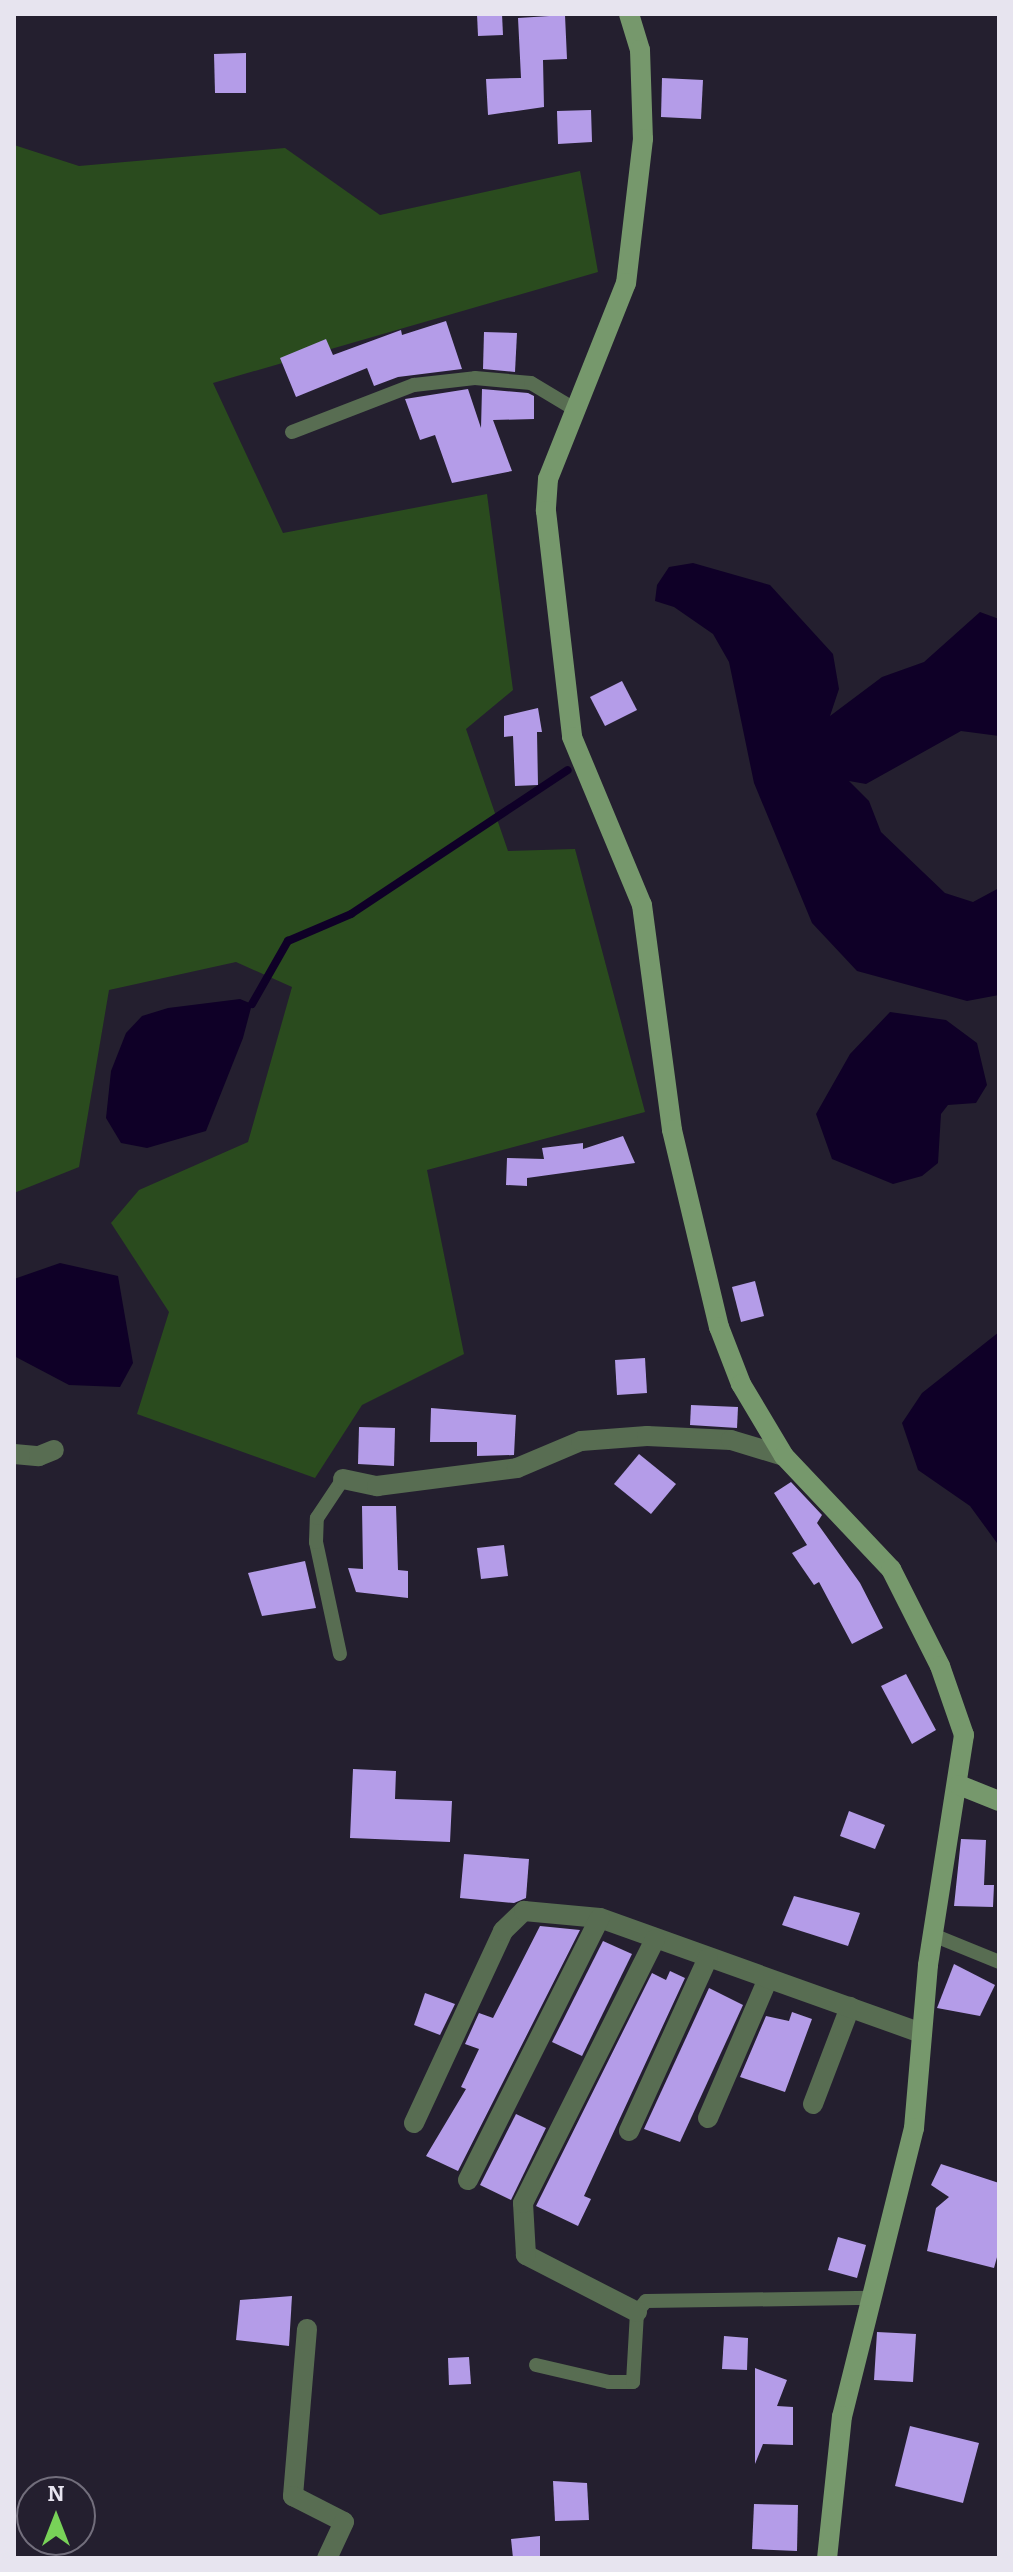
<!DOCTYPE html>
<html>
<head>
<meta charset="utf-8">
<style>
  body { margin:0 }
  #map { position:relative; width:1013px; height:2572px; overflow:hidden; background:#241f2f; font-family:Bitter,serif }
  div>[style] { position:absolute }
  .green>* { inset:0; background:#2a4b1e }
  .water>* { inset:0; background:#0f0027 }
  .stream>* { height:8px; margin:-4px; padding:0 4px; transform-origin:4px; border-radius:4px; background:#0f0027 }
  .building>* { inset:0; background:#b49ce8 }
  .lane>* { height:14px; margin:-7px; padding:0 7px; transform-origin:7px; border-radius:7px; background:#586d52 }
  .street>* { height:20px; margin:-10px; padding:0 10px; transform-origin:10px; border-radius:10px; background:#586d52 }
  .secondary>* { height:20px; margin:-10px; padding:0 10px; transform-origin:10px; border-radius:10px; background:#76986c }
  span { translate:-50% -50%; white-space:nowrap; text-align:center; line-height:1.15; -webkit-text-stroke:8px #241f2f; paint-order:stroke }
  .frame { position:absolute; inset:0; border:16px solid #e7e4ef; pointer-events:none }
  .north { position:absolute; left:16px; top:2476px; width:80px; height:80px; box-sizing:border-box; background:#241f2f; border:2px solid #726e7c; border-radius:50%; rotate:0deg; font-size:22px; font-weight:700; line-height:32px; text-align:center; color:#e7e4ef }
  .north::after { content:''; display:block; margin:auto; width:28px; height:36px; background:#78d258; clip-path:polygon(50% 0,100% 100%,50% 72%,0 100%) }
</style>
</head>
<body>
<div id="map">
  <div class="green">
    <i style="clip-path:polygon(14px 145px,79px 166px,285px 148px,380px 215px,580px 171px,598px 272px,213px 383px,283px 533px,487px 494px,513px 690px,466px 729px,508px 851px,575px 849px,645px 1112px,427px 1170px,464px 1354px,362px 1405px,315px 1478px,137px 1414px,169px 1312px,111px 1223px,139px 1190px,248px 1142px,292px 987px,236px 962px,109px 990px,79px 1167px,14px 1193px)"></i>
  </div>
  <div class="water">
    <i style="clip-path:polygon(693px 563px,770px 585px,833px 654px,839px 689px,830px 716px,882px 677px,924px 662px,980px 612px,999px 619px,999px 736px,961px 731px,866px 784px,849px 781px,869px 801px,881px 832px,945px 893px,973px 902px,999px 888px,999px 995px,967px 1001px,857px 971px,812px 923px,754px 783px,729px 662px,713px 634px,674px 607px,655px 601px,657px 585px,669px 567px)"></i>
    <i style="clip-path:polygon(240px 999px,252px 1004px,243px 1038px,206px 1131px,147px 1148px,121px 1143px,106px 1118px,111px 1071px,126px 1033px,142px 1016px,168px 1008px)"></i>
    <i style="clip-path:polygon(890px 1012px,946px 1020px,977px 1043px,987px 1085px,976px 1103px,948px 1105px,941px 1114px,938px 1163px,922px 1176px,893px 1184px,832px 1159px,816px 1114px,850px 1054px)"></i>
    <i style="clip-path:polygon(60px 1263px,118px 1276px,133px 1363px,120px 1387px,69px 1385px,14px 1356px,14px 1279px)"></i>
    <i style="clip-path:polygon(999px 1332px,999px 1576px,997px 1543px,970px 1506px,918px 1470px,902px 1423px,922px 1393px)"></i>
  </div>
  <div class="stream">
    <i style="left:252px;top:1004px;width:73px;rotate:-60.3deg"></i>
    <i style="left:288px;top:941px;width:69px;rotate:-23.2deg"></i>
    <i style="left:351px;top:914px;width:260px;rotate:-33.6deg"></i>
  </div>
  <div class="building">
    <i style="clip-path:polygon(477px 14px,502px 14px,503px 35px,478px 36px)"></i>
    <i style="clip-path:polygon(565px 15px,567px 59px,543px 60px,544px 107px,488px 115px,486px 79px,521px 78px,518px 18px)"></i>
    <i style="clip-path:polygon(246px 53px,246px 93px,215px 93px,214px 54px)"></i>
    <i style="clip-path:polygon(662px 78px,703px 80px,701px 119px,661px 117px)"></i>
    <i style="clip-path:polygon(591px 110px,592px 142px,558px 144px,557px 111px)"></i>
    <i style="clip-path:polygon(446px 321px,462px 369px,398px 377px,374px 386px,367px 368px,296px 397px,280px 358px,326px 339px,333px 355px,401px 330px,402px 335px)"></i>
    <i style="clip-path:polygon(484px 332px,517px 333px,515px 372px,483px 369px)"></i>
    <i style="clip-path:polygon(468px 389px,481px 428px,482px 389px,528px 393px,534px 396px,534px 419px,493px 420px,512px 471px,452px 483px,435px 435px,420px 440px,405px 399px)"></i>
    <i style="clip-path:polygon(622px 681px,637px 710px,605px 726px,590px 697px)"></i>
    <i style="clip-path:polygon(538px 708px,542px 732px,537px 732px,538px 785px,515px 786px,513px 736px,504px 737px,504px 716px)"></i>
    <i style="clip-path:polygon(623px 1136px,635px 1163px,527px 1178px,527px 1186px,506px 1185px,507px 1158px,544px 1159px,542px 1148px,583px 1143px,583px 1149px)"></i>
    <i style="clip-path:polygon(755px 1281px,764px 1316px,741px 1322px,732px 1287px)"></i>
    <i style="clip-path:polygon(645px 1358px,647px 1393px,617px 1395px,615px 1360px)"></i>
    <i style="clip-path:polygon(691px 1405px,738px 1407px,737px 1428px,690px 1425px)"></i>
    <i style="clip-path:polygon(431px 1408px,516px 1415px,514px 1455px,477px 1456px,477px 1442px,430px 1442px)"></i>
    <i style="clip-path:polygon(359px 1427px,395px 1428px,394px 1466px,358px 1464px)"></i>
    <i style="clip-path:polygon(639px 1454px,676px 1484px,651px 1514px,614px 1484px)"></i>
    <i style="clip-path:polygon(791px 1482px,822px 1515px,817px 1523px,860px 1583px,883px 1628px,852px 1644px,819px 1582px,814px 1585px,792px 1553px,807px 1545px,774px 1493px)"></i>
    <i style="clip-path:polygon(362px 1506px,396px 1506px,398px 1570px,408px 1571px,408px 1598px,356px 1592px,348px 1568px,363px 1569px)"></i>
    <i style="clip-path:polygon(504px 1545px,508px 1576px,481px 1579px,477px 1548px)"></i>
    <i style="clip-path:polygon(305px 1561px,316px 1608px,262px 1616px,248px 1573px)"></i>
    <i style="clip-path:polygon(906px 1674px,936px 1730px,912px 1744px,881px 1686px)"></i>
    <i style="clip-path:polygon(353px 1769px,396px 1771px,395px 1799px,452px 1801px,450px 1842px,350px 1838px)"></i>
    <i style="clip-path:polygon(849px 1811px,885px 1825px,875px 1849px,840px 1836px)"></i>
    <i style="clip-path:polygon(961px 1839px,986px 1840px,984px 1885px,994px 1885px,993px 1907px,954px 1906px)"></i>
    <i style="clip-path:polygon(464px 1854px,529px 1859px,526px 1898px,514px 1903px,460px 1898px)"></i>
    <i style="clip-path:polygon(794px 1896px,860px 1913px,848px 1946px,782px 1925px)"></i>
    <i style="clip-path:polygon(540px 1926px,580px 1930px,458px 2171px,426px 2156px,466px 2089px,461px 2087px,479px 2049px,465px 2044px,479px 2013px,493px 2018px)"></i>
    <i style="clip-path:polygon(603px 1941px,632px 1954px,582px 2056px,552px 2042px)"></i>
    <i style="clip-path:polygon(954px 1964px,995px 1985px,980px 2016px,937px 2008px)"></i>
    <i style="clip-path:polygon(670px 1971px,685px 1978px,584px 2196px,591px 2199px,578px 2226px,536px 2206px,652px 1973px,666px 1980px)"></i>
    <i style="clip-path:polygon(709px 1988px,743px 2005px,680px 2142px,644px 2129px)"></i>
    <i style="clip-path:polygon(425px 1993px,455px 2004px,440px 2035px,414px 2025px)"></i>
    <i style="clip-path:polygon(792px 2012px,812px 2019px,785px 2092px,740px 2077px,766px 2016px,789px 2021px)"></i>
    <i style="clip-path:polygon(516px 2114px,546px 2128px,511px 2200px,480px 2185px)"></i>
    <i style="clip-path:polygon(941px 2164px,999px 2183px,999px 2250px,994px 2268px,927px 2251px,936px 2208px,949px 2197px,931px 2185px)"></i>
    <i style="clip-path:polygon(838px 2237px,866px 2245px,857px 2278px,828px 2270px)"></i>
    <i style="clip-path:polygon(292px 2296px,289px 2346px,236px 2340px,240px 2300px)"></i>
    <i style="clip-path:polygon(877px 2332px,916px 2334px,913px 2382px,874px 2380px)"></i>
    <i style="clip-path:polygon(724px 2336px,748px 2338px,747px 2370px,722px 2369px)"></i>
    <i style="clip-path:polygon(469px 2357px,471px 2384px,449px 2385px,448px 2358px)"></i>
    <i style="clip-path:polygon(755px 2368px,787px 2380px,777px 2406px,793px 2407px,793px 2445px,763px 2444px,755px 2464px)"></i>
    <i style="clip-path:polygon(910px 2426px,979px 2443px,963px 2503px,895px 2486px)"></i>
    <i style="clip-path:polygon(553px 2481px,587px 2483px,589px 2520px,555px 2521px)"></i>
    <i style="clip-path:polygon(754px 2504px,798px 2505px,797px 2551px,752px 2549px)"></i>
    <i style="clip-path:polygon(540px 2536px,540px 2558px,513px 2558px,511px 2539px)"></i>
  </div>
  <div class="lane">
    <i style="left:292px;top:432px;width:131px;rotate:-21.1deg"></i>
    <i style="left:414px;top:385px;width:61px;rotate:-6.5deg"></i>
    <i style="left:475px;top:378px;width:56px;rotate:5.1deg"></i>
    <i style="left:531px;top:383px;width:52px;rotate:31deg"></i>
    <i style="left:340px;top:1654px;width:115px;rotate:-102.1deg"></i>
    <i style="left:316px;top:1542px;width:24px;rotate:-88deg"></i>
    <i style="left:317px;top:1518px;width:47px;rotate:-56.3deg"></i>
    <i style="left:933px;top:1935px;width:71px;rotate:22.2deg"></i>
    <i style="left:536px;top:2365px;width:75px;rotate:13.1deg"></i>
    <i style="left:609px;top:2382px;width:24px"></i>
    <i style="left:633px;top:2382px;width:70px;rotate:-86.7deg"></i>
    <i style="left:637px;top:2312px;width:14px;rotate:-51deg"></i>
    <i style="left:646px;top:2301px;width:226px;rotate:-0.8deg"></i>
  </div>
  <div class="street">
    <i style="left:14px;top:1454px;width:25px;rotate:5deg"></i>
    <i style="left:39px;top:1456px;width:16px;rotate:-22deg"></i>
    <i style="left:343px;top:1479px;width:35px;rotate:12deg"></i>
    <i style="left:377px;top:1486px;width:141px;rotate:-7.3deg"></i>
    <i style="left:517px;top:1468px;width:69px;rotate:-22.9deg"></i>
    <i style="left:581px;top:1441px;width:66px;rotate:-4.3deg"></i>
    <i style="left:647px;top:1436px;width:84px;rotate:2.7deg"></i>
    <i style="left:731px;top:1440px;width:55px;rotate:16.8deg"></i>
    <i style="left:813px;top:2104px;width:104px;rotate:-69.1deg"></i>
    <i style="left:708px;top:2118px;width:151px;rotate:-66.7deg"></i>
    <i style="left:414px;top:2123px;width:212px;rotate:-65.1deg"></i>
    <i style="left:503px;top:1931px;width:29px;rotate:-44deg"></i>
    <i style="left:524px;top:1911px;width:76px;rotate:5.3deg"></i>
    <i style="left:600px;top:1918px;width:342px;rotate:19.7deg"></i>
    <i style="left:629px;top:2131px;width:190px;rotate:-65.5deg"></i>
    <i style="left:468px;top:2180px;width:293px;rotate:-63.3deg"></i>
    <i style="left:637px;top:2312px;width:125px;rotate:-152.8deg"></i>
    <i style="left:526px;top:2255px;width:52px;rotate:-93.3deg"></i>
    <i style="left:523px;top:2203px;width:295px;rotate:-63.4deg"></i>
    <i style="left:307px;top:2329px;width:168px;rotate:94.8deg"></i>
    <i style="left:293px;top:2496px;width:57px;rotate:27deg"></i>
    <i style="left:344px;top:2522px;width:40px;rotate:115deg"></i>
  </div>
  <div class="secondary">
    <i style="left:629px;top:14px;width:38px;rotate:73deg"></i>
    <i style="left:640px;top:50px;width:89px;rotate:88.1deg"></i>
    <i style="left:643px;top:139px;width:145px;rotate:96.7deg"></i>
    <i style="left:626px;top:283px;width:211px;rotate:111.7deg"></i>
    <i style="left:548px;top:479px;width:32px;rotate:94deg"></i>
    <i style="left:546px;top:511px;width:227px;rotate:83.4deg"></i>
    <i style="left:572px;top:737px;width:182px;rotate:67.4deg"></i>
    <i style="left:642px;top:905px;width:227px;rotate:82.4deg"></i>
    <i style="left:672px;top:1130px;width:203px;rotate:76.6deg"></i>
    <i style="left:719px;top:1327px;width:61px;rotate:68.9deg"></i>
    <i style="left:741px;top:1384px;width:84px;rotate:59.2deg"></i>
    <i style="left:784px;top:1456px;width:156px;rotate:46.6deg"></i>
    <i style="left:891px;top:1569px;width:109px;rotate:63.2deg"></i>
    <i style="left:940px;top:1666px;width:73px;rotate:70.8deg"></i>
    <i style="left:964px;top:1735px;width:233px;rotate:98.9deg"></i>
    <i style="left:928px;top:1965px;width:164px;rotate:94.9deg"></i>
    <i style="left:914px;top:2128px;width:297px;rotate:104deg"></i>
    <i style="left:842px;top:2416px;width:143px;rotate:96deg"></i>
    <i style="left:959px;top:1785px;width:43px;rotate:21.8deg"></i>
  </div>
  <div class="frame"></div>
  <div class="north">N</div>
</div>
</body>
</html>
